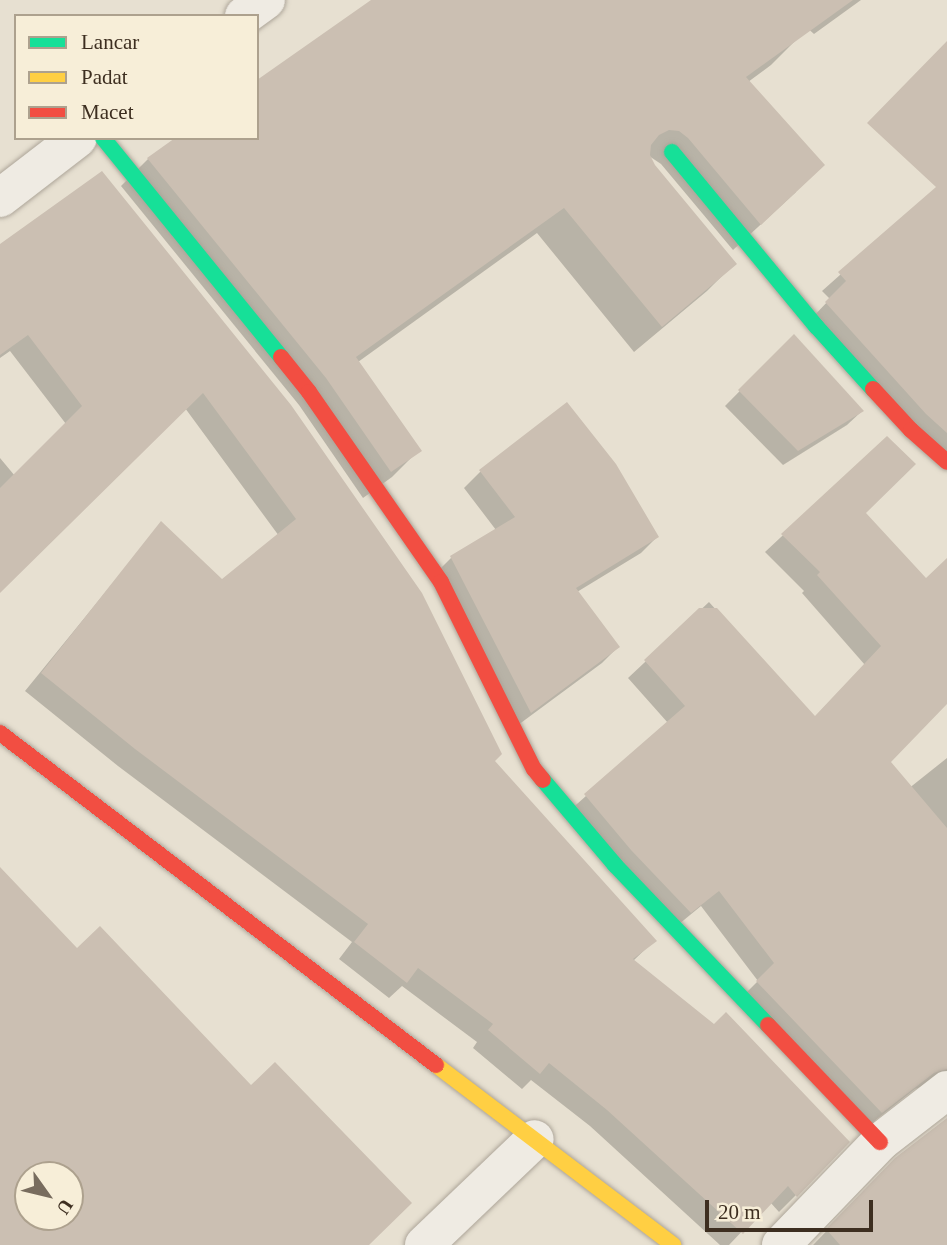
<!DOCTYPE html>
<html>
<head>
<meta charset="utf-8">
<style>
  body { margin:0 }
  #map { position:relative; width:947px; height:1245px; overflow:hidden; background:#e7e0d1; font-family:"Times New Roman",serif }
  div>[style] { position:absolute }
  .shadow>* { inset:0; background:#0003 }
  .building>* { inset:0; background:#cbbfb2 }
  .roads { filter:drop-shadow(0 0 2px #ada599) drop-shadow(0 0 2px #ada599) }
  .street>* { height:38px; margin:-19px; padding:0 19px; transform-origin:19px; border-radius:19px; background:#efebe3 }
  .fast>* { height:16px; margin:-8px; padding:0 8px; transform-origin:8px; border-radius:8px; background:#16e098 }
  .slow>* { height:16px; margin:-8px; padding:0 8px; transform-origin:8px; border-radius:8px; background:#ffcf43 }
  .jam>* { height:16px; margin:-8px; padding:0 8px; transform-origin:8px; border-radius:8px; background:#f24e42 }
  span { translate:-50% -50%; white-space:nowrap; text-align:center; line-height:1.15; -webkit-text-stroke:5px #f7eed8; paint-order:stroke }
  .legend { position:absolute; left:14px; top:14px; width:245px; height:126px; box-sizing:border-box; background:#f7eed8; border:2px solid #ada18e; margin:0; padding:9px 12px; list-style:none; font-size:21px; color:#3d2e20 }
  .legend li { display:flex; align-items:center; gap:14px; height:35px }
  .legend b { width:35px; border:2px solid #ada18e }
  .north { position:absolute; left:14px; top:1161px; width:70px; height:70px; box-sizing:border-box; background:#f7eed8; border:2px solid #ada18e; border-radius:50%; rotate:124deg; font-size:19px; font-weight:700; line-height:28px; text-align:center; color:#3d2e20 }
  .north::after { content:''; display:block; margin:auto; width:24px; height:32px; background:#786c5e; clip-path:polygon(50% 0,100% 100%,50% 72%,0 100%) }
  .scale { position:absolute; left:705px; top:1200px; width:168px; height:32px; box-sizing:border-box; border:4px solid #3d2e20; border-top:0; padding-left:9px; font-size:21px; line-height:24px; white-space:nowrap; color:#3d2e20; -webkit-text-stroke:5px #f7eed8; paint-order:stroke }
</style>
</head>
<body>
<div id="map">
  <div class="shadow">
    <i style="clip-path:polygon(374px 0,861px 0,814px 34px,787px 10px,798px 38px,771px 65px,748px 82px,796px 192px,733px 250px,661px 164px,649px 156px,653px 166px,734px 264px,707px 291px,634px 352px,537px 233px,358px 362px,419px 450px,392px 477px,363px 498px,299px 405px,121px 186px,148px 159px,257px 138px)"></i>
    <i style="clip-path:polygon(101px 173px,493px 761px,655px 940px,633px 961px,796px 1195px,779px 1212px,770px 1202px,729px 1245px,720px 1245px,590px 1126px,531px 1080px,522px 1089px,473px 1048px,477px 1042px,402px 986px,389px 998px,339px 959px,352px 942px,118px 766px,25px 691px,161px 524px,222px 582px,279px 536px,185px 408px,0 591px,0 458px,15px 476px,66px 424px,10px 351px,0 358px,0 245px)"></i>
    <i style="clip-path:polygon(932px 193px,947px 211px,947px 462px,809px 321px,830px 299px,822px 291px)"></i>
    <i style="clip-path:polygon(794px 336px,862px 411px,847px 425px,783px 465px,725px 406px)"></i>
    <i style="clip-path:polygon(567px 405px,657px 537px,641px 553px,577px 592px,618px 647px,602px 663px,514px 728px,435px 574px,451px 558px,496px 530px,464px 488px,480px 472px)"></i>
    <i style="clip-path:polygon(887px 438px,863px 513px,926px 581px,947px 560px,947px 689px,874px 771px,898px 797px,947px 758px,947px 1094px,926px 1085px,915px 1089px,864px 1129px,740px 999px,758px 981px,701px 906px,673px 929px,568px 812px,668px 723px,628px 678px,709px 602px,814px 718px,865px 665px,802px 593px,804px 591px,765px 552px)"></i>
    <i style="clip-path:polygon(947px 1120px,947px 1245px,813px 1245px,878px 1178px)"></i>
  </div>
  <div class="building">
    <i style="clip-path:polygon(371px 0,853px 0,746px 77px,825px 165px,761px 225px,688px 138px,679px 131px,669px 130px,659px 135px,651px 145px,650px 155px,655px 165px,737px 264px,662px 327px,564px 208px,356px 357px,422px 451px,391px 472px,326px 378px,147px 158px,175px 138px,257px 138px,257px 80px)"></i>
    <i style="clip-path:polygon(947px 41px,947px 433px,926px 414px,825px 302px,846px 281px,838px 272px,936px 187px,867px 123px)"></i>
    <i style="clip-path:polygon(102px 171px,291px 405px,422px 593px,502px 754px,495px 761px,657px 941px,633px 959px,714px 1024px,726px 1012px,850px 1142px,797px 1197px,788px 1186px,743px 1234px,607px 1110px,549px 1063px,540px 1074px,488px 1030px,493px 1024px,418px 968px,407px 983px,354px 942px,368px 924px,135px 749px,41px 673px,161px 521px,222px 579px,296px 519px,203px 393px,0 593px,0 488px,82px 406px,28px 335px,0 355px,0 244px)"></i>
    <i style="clip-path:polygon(794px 334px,864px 411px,798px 451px,738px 390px)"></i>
    <i style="clip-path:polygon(567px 402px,616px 464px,659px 537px,576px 588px,620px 647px,531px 713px,450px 556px,515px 517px,479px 470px)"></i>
    <i style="clip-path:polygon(887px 436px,916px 464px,866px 513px,926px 578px,947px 558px,947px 704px,891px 762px,947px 828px,947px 1069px,934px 1073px,882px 1113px,756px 981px,774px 963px,719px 891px,691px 913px,631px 850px,584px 794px,685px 706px,644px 660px,699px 608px,717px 608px,815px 716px,881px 646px,817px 575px,820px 572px,781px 534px)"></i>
    <i style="clip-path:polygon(evenodd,0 867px,77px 948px,100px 926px,251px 1085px,275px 1062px,412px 1203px,369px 1245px,0 1245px,0 867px,28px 1175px,70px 1175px,70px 1217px,28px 1217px,28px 1175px)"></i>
    <i style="clip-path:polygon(947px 1118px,947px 1245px,840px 1245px,826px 1229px,895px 1158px)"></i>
  </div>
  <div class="roads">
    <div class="street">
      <i style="left:244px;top:16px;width:27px;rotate:-36deg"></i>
      <i style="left:0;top:198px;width:98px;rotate:-37.6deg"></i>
      <i style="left:424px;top:1245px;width:153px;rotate:-43.7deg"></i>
      <i style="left:781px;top:1245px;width:143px;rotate:-46.1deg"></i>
      <i style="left:880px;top:1142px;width:85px;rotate:-37.8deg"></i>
    </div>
    <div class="fast">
      <i style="left:103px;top:138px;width:282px;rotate:50.9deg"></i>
      <i style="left:672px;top:152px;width:226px;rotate:50.4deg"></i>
      <i style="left:816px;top:326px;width:85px;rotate:47.9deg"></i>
      <i style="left:543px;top:780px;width:111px;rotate:49.7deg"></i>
      <i style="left:615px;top:865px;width:221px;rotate:46.3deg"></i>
    </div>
    <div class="slow">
      <i style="left:436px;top:1065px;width:298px;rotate:37.2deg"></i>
    </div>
    <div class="jam">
      <i style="left:281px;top:357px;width:45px;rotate:51.3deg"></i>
      <i style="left:309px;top:392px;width:231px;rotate:55.2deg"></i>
      <i style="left:441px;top:582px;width:209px;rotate:63.6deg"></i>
      <i style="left:534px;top:769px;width:14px;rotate:51deg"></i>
      <i style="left:873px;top:389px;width:56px;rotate:47.2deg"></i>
      <i style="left:911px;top:430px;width:48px;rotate:41.6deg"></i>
      <i style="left:0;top:733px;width:548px;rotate:37.29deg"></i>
      <i style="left:768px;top:1025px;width:162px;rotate:46.3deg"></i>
    </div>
  </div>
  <ul class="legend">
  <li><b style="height:9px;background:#16e098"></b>Lancar</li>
  <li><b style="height:9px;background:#ffcf43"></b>Padat</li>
  <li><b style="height:9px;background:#f24e42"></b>Macet</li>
  </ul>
  <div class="north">U</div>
  <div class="scale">20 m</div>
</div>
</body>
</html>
